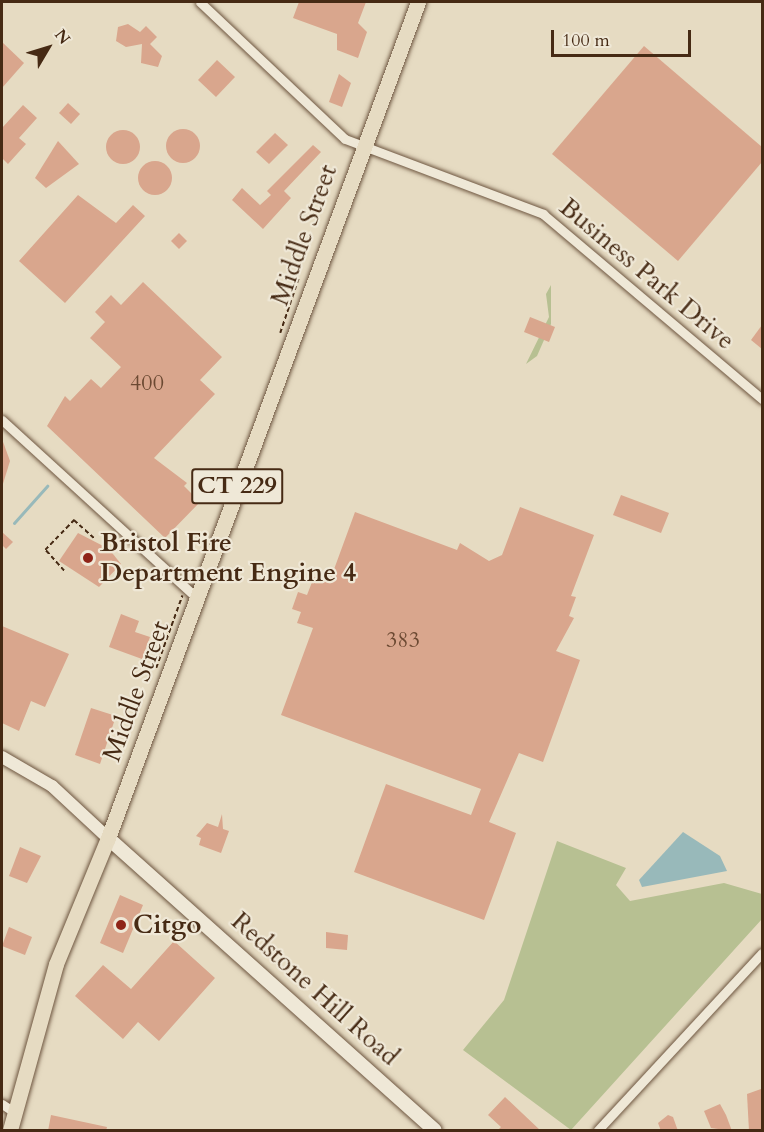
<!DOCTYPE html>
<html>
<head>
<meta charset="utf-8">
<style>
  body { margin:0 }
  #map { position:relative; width:764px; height:1132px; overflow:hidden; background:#e6dbc2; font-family:Cardo,serif }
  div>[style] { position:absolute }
  .green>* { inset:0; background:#b7c092 }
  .water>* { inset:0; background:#98b9ba }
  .stream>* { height:3px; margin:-1.5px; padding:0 1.5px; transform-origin:1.5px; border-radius:1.5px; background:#98b9ba }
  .building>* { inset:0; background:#d9a68d }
  .round { border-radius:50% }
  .path>* { height:1.5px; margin-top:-0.75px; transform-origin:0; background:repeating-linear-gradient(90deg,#462a14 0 4.5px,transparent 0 7.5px) }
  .roads { filter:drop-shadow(0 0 2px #6e5640) drop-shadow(0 0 2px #6e5640) }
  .minor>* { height:9px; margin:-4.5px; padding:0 4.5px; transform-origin:4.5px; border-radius:4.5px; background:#efe8d7 }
  .tertiary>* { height:12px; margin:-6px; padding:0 6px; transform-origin:6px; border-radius:6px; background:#efe8d7 }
  .secondary>* { height:14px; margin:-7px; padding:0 7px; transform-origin:7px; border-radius:7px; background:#efe8d7 }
  .primary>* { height:15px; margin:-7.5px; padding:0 7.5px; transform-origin:7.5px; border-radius:7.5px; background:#e6dbc2 }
  .dots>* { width:16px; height:16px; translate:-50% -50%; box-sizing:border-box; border:3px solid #efe8d7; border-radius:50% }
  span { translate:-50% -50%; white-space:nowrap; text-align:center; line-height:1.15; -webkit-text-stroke:4.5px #efe8d7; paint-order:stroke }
  .number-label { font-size:22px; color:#6b4932 }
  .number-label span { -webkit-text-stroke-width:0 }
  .shield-label span { padding:2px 4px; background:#efe8d7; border:2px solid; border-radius:4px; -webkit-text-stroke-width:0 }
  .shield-label { font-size:24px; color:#462a14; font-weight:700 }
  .street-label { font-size:26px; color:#462a14 }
  .poi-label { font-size:26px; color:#462a14; font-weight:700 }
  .left { translate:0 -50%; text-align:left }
  .frame { position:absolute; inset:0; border:3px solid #462a14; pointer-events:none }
  .north { position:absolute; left:18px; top:18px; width:60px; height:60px; -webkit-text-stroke:4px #efe8d7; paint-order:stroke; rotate:52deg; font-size:16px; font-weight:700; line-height:24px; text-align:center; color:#462a14 }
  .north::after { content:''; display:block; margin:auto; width:21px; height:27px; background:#462a14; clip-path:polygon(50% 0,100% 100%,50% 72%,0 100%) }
  .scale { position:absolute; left:551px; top:30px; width:140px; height:27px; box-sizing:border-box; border:3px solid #462a14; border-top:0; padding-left:8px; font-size:18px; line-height:21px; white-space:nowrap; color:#462a14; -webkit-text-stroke:4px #efe8d7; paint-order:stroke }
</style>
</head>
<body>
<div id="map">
  <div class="green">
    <i style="clip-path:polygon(551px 285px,551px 324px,537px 356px,526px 364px,549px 317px,546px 294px)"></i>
    <i style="clip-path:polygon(557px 841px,626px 868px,616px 885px,630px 901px,724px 883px,762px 894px,762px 919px,571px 1130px,463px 1050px,504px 1000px)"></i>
  </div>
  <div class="water">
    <i style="clip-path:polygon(683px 832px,720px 856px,727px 871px,642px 887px,639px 880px)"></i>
  </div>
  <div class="stream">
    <i style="left:14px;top:523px;width:50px;rotate:-48.3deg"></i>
  </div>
  <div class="building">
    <i style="clip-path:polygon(299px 2px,366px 2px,358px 23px,367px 32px,358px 58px,337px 50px,337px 34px,293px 18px)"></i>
    <i style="clip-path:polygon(128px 24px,140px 32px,146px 26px,157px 37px,150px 44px,162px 56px,158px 67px,141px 63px,142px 44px,126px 47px,116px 41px,118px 27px)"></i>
    <i style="clip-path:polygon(2px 42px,24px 63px,2px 88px)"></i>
    <i style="clip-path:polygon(644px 46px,762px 147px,762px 162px,678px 261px,552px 154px)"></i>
    <i style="clip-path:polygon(217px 60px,235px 77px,216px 97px,198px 80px)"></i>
    <i style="clip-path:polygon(339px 74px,351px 83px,342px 107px,329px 102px)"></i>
    <i style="clip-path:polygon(68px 103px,80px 114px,71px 124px,59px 113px)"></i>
    <i style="clip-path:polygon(23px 105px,37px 118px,19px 138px,26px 144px,8px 164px,2px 158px,2px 128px)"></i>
    <i class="round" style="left:166px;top:129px;width:34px;height:34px"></i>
    <i class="round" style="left:106px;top:130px;width:34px;height:34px"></i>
    <i style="clip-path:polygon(275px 133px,288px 145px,269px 164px,256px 152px)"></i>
    <i style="clip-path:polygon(58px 141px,79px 164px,46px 188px,35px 178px)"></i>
    <i style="clip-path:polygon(313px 145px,321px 152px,284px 191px,291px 198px,263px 229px,232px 200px,242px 188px,260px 205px,271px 195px,267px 191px)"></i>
    <i class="round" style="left:138px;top:161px;width:34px;height:34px"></i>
    <i style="clip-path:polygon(78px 195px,116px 223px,133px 205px,145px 216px,65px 303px,19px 261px)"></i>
    <i style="clip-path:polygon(179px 233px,187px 241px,179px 249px,171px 241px)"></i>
    <i style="clip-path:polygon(143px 282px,222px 357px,200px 380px,215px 394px,154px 458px,187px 483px,184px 486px,200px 502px,165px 538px,47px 426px,65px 396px,70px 401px,91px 379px,101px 388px,121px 367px,90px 338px,105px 322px,95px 312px,111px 295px,121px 305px)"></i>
    <i style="clip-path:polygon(530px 317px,555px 327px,549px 342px,524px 332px)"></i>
    <i style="clip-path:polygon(762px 325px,762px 349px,751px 340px)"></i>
    <i style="clip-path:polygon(2px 439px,10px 461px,2px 487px)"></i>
    <i style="clip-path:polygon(621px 495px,669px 513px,661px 533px,613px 515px)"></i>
    <i style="clip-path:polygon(520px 507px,594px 535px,571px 596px,576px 597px,569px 616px,574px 618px,556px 651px,580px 660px,543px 762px,519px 753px,489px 822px,516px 833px,484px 920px,354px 872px,386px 784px,471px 815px,481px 789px,281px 715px,313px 628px,297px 623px,301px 612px,292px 609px,298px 592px,307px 595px,314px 577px,329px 583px,355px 512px,457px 550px,460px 543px,489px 561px,502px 555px)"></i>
    <i style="clip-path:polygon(2px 532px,13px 542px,6px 549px,2px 545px)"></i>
    <i style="clip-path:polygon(78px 533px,109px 549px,121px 564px,99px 587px,59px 561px)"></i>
    <i style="clip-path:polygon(121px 614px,139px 621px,135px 632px,150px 637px,142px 659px,109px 647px)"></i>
    <i style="clip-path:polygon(2px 626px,69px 654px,45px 707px,31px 701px,19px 731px,2px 723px)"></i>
    <i style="clip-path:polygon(91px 708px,116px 716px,100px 764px,75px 755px)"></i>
    <i style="clip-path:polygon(222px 814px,223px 829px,229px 831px,221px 853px,199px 845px,201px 838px,196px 836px,207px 823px,218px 827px)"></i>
    <i style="clip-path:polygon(20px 847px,41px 856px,27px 883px,9px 876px)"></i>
    <i style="clip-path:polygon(120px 895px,143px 905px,123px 953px,100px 943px)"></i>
    <i style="clip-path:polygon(9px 927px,32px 937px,25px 955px,2px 946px)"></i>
    <i style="clip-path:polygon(326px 932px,348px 935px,347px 950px,326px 948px)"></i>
    <i style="clip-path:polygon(174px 941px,215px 978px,159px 1041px,138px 1022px,123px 1039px,75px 996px,103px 965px,131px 989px)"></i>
    <i style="clip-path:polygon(761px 1089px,762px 1131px,749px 1131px,747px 1094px)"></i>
    <i style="clip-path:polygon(505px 1097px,541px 1131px,497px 1131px,501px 1127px,488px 1115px)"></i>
    <i style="clip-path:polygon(720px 1104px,726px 1115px,732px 1131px,711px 1128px,704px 1111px)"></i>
    <i style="clip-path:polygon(51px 1115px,107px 1127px,106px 1131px,48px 1131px)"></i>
    <i style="clip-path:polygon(668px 1115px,673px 1117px,678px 1131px,661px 1131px,658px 1123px)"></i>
  </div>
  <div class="path">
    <i style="left:280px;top:333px;width:59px;rotate:-71.3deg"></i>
    <i style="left:64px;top:571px;width:28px;rotate:-132deg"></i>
    <i style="left:45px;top:550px;width:42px;rotate:-46deg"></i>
    <i style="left:74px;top:520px;width:27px;rotate:42deg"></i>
    <i style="left:156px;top:668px;width:77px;rotate:-70.1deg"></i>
  </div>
  <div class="roads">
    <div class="minor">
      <i style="left:200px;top:2px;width:199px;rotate:43.4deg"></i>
      <i style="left:345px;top:139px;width:212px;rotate:20.7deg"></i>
      <i style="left:543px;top:214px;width:287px;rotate:40.2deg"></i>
      <i style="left:2px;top:420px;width:263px;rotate:42.4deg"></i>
      <i style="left:2px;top:1104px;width:14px;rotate:34deg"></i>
      <i style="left:598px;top:1130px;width:241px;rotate:-47.2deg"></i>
    </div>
    <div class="tertiary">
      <i style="left:2px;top:757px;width:58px;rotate:30.1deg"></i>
      <i style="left:52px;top:786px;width:76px;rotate:42.9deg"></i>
    </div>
    <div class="secondary">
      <i style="left:108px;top:838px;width:438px;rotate:41.8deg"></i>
    </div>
    <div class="primary">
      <i style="left:10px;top:1130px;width:172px;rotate:-74.5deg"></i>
      <i style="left:56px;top:964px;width:136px;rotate:-67.6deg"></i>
      <i style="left:108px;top:838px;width:892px;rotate:-69.65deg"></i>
    </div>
  </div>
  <div class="dots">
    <i style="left:88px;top:558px;background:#8f2418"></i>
    <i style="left:121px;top:925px;background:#8f2418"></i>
  </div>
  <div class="number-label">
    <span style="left:147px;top:384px">400</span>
    <span style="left:403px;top:641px">383</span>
  </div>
  <div class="shield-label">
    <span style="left:237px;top:486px">CT 229</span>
  </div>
  <div class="street-label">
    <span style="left:304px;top:235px;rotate:-70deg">Middle Street</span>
    <span style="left:647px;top:274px;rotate:40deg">Business Park Drive</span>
    <span style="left:136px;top:691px;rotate:-70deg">Middle Street</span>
    <span style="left:315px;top:989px;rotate:42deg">Redstone Hill Road</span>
  </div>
  <div class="poi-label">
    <span class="left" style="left:100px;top:558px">Bristol Fire<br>Department Engine 4</span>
    <span class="left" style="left:133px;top:925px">Citgo</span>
  </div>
  <div class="frame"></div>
  <div class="north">N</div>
  <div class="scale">100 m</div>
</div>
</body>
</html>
